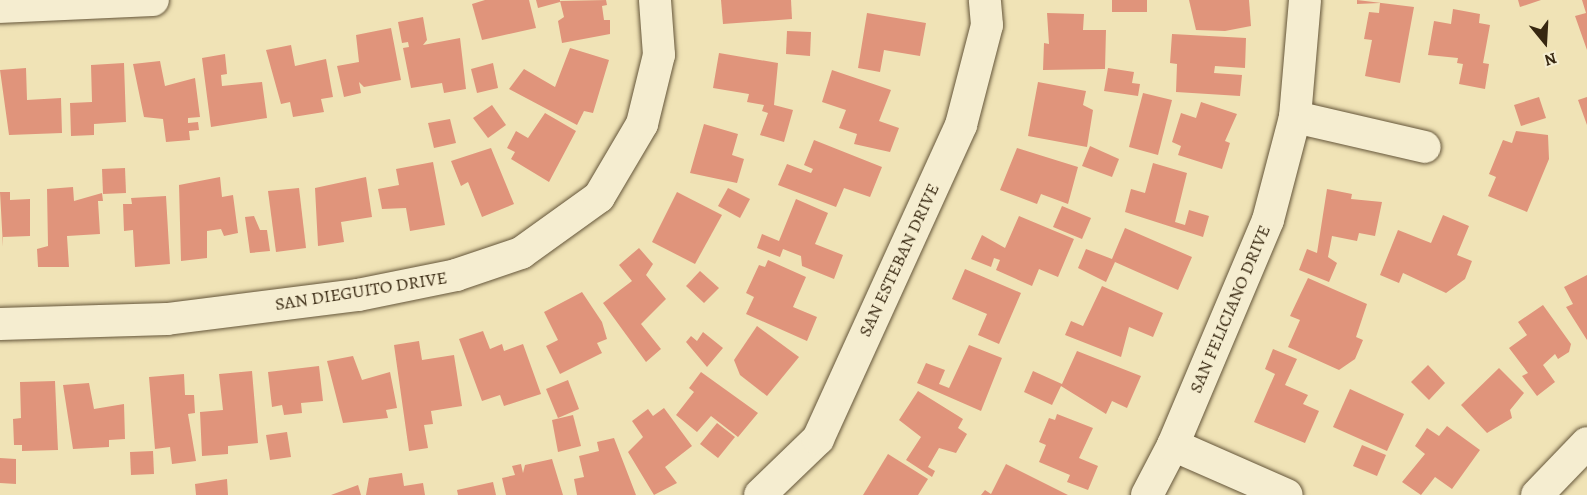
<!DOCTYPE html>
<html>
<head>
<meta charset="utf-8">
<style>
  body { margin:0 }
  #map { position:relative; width:1587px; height:495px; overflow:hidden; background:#f0e3b6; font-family:Alegreya,serif }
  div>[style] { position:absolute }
  .building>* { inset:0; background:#e0947b }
  .roads { filter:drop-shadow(0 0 2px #65563a) drop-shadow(0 0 2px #65563a) }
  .minor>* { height:32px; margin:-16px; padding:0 16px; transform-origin:16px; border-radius:16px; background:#f5edd0 }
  span { translate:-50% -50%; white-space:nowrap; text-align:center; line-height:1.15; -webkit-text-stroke:4.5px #f5edd0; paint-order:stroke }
  .street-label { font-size:18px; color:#372710 }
  .north { position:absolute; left:1515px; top:12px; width:60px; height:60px; -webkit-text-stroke:4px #f5edd0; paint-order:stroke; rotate:162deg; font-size:16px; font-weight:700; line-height:24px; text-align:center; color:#372710 }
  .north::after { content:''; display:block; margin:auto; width:21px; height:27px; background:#372710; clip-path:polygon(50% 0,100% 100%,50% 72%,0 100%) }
</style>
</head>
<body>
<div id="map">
  <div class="building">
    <i style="clip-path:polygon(485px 0,529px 0,536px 28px,482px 40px,472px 4px)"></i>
    <i style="clip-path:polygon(536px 0,560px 0,560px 2px,538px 8px)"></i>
    <i style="clip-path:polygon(606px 0,607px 5px,602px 6px,604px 20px,610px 20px,610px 34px,562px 43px,558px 21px,564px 17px,560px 1px)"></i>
    <i style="clip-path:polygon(721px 0,791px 0,792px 19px,723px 24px)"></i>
    <i style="clip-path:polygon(1112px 0,1147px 0,1147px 12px,1112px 12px)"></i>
    <i style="clip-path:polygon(1189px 0,1249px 0,1251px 26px,1225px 31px,1196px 30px)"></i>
    <i style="clip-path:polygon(1357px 0,1414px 7px,1400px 83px,1365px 76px,1372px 40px,1364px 39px,1369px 12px,1379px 13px,1380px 3px,1357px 4px)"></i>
    <i style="clip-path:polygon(1518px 0,1541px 0,1520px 7px)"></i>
    <i style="clip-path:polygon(1582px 0,1587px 0,1587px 50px,1575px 16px,1586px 13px)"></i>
    <i style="clip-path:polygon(1453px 9px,1480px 14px,1479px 23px,1490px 25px,1483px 63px,1489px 64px,1485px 89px,1459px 84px,1463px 64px,1457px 63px,1458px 58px,1428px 55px,1434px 21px,1451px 24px)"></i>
    <i style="clip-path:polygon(867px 13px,926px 23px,920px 56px,884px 50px,880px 72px,858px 68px)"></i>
    <i style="clip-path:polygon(1047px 13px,1084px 14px,1083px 30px,1106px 30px,1105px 69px,1043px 70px,1044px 43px,1049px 44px)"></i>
    <i style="clip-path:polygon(423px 17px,427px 40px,423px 45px,460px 38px,466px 89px,444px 93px,442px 83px,411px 88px,403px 48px,409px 47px,408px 42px,402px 43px,398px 22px)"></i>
    <i style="clip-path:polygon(391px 28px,401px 80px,364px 87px,359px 82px,361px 93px,344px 97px,337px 66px,359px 62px,356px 35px)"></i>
    <i style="clip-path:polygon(787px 31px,811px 32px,810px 56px,786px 54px)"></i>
    <i style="clip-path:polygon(1172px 34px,1246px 38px,1245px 68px,1215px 66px,1214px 73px,1242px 75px,1240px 96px,1176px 92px,1177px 64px,1170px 63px)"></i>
    <i style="clip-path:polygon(291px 45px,295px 66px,326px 59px,333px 97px,321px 99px,324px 112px,293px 117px,290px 102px,281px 104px,266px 50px)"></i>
    <i style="clip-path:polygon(570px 48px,609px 60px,593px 113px,584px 111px,577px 125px,509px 89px,524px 69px,555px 87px)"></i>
    <i style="clip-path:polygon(719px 53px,778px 63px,774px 105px,793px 110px,784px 142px,760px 135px,768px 113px,762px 111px,764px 105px,747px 102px,749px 94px,713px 88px)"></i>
    <i style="clip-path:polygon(225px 54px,227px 74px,221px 75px,222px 86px,262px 82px,267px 118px,211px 127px,202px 58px)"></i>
    <i style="clip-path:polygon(160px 61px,165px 86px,195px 78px,200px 117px,188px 118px,188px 123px,198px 122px,199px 130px,189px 131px,190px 140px,166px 142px,163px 119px,144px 117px,133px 64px)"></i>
    <i style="clip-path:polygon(124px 63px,126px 122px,94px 124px,94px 135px,71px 136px,70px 103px,92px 102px,91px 65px)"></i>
    <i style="clip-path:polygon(493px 63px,498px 88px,477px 93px,471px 69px)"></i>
    <i style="clip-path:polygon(26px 68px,27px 100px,61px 98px,62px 133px,9px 135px,0 70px)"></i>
    <i style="clip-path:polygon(1108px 68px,1134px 72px,1132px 83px,1140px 84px,1138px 96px,1104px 91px)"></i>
    <i style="clip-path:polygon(832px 70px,891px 90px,879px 121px,899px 128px,890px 152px,854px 144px,857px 134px,839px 128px,846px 110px,822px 102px)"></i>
    <i style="clip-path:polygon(1038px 82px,1086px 91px,1083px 105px,1093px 110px,1087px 147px,1028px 136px)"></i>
    <i style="clip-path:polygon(1143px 93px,1172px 100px,1158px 155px,1129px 147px)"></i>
    <i style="clip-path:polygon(1539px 97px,1546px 118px,1521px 126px,1514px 105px)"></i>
    <i style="clip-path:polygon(1587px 97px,1587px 125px,1578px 100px)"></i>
    <i style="clip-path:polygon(1201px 102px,1237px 114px,1225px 141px,1230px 143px,1222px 169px,1178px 155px,1181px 146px,1172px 142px,1181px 113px,1196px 118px)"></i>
    <i style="clip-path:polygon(492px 105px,506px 125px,488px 138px,473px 118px)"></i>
    <i style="clip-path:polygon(545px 113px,576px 131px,549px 182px,511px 159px,515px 152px,507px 148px,516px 131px,528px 138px)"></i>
    <i style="clip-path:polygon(450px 119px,456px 143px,434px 148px,428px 123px)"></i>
    <i style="clip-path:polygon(704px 124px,738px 134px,732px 155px,744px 159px,737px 183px,690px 173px)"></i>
    <i style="clip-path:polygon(1516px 131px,1548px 135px,1549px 159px,1527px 212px,1488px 196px,1496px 177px,1489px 174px,1503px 140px,1512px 143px)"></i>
    <i style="clip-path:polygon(814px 140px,882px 167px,870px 197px,844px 188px,836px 207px,778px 185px,787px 164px,811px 173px,813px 169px,804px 165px)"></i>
    <i style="clip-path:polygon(1090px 146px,1119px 159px,1112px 177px,1082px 166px)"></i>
    <i style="clip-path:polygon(491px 148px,514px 204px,482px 217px,468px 182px,461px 186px,451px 161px)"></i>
    <i style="clip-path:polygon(1017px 148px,1078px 167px,1068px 204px,1041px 194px,1037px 204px,1000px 190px)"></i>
    <i style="clip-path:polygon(433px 162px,445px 225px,410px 231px,406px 208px,382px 209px,378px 189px,399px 185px,396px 169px)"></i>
    <i style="clip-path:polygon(1153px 163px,1187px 173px,1175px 222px,1185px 225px,1189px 210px,1209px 216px,1203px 237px,1125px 212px,1131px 189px,1145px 193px)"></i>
    <i style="clip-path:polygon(125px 168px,126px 193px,103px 194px,102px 169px)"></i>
    <i style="clip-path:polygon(220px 177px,222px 197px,233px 195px,238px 233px,224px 236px,221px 229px,207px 231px,207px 258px,181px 261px,179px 185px)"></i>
    <i style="clip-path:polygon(366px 177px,372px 217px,341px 222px,344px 242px,318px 246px,315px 188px)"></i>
    <i style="clip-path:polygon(73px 187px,74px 201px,102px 193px,103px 201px,98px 201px,100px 234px,67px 236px,69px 267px,38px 267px,37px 249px,48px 246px,47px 189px)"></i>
    <i style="clip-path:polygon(299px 188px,306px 248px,276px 252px,268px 191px)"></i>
    <i style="clip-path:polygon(728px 188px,750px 199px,740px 218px,718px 206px)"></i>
    <i style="clip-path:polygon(1327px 189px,1352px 194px,1351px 199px,1382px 202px,1375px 236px,1359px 233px,1357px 241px,1332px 236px,1328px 257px,1337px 263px,1329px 282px,1299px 270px,1307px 249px,1317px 253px)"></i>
    <i style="clip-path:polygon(0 192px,10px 192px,10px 200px,30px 199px,30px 236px,3px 237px,3px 247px)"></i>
    <i style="clip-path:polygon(677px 192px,722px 215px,695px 264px,652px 242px)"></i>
    <i style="clip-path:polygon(166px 196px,170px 264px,135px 267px,133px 230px,124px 231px,123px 204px,132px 204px,131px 198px)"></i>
    <i style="clip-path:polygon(796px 199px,828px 213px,815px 244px,843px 255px,834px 279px,802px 266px,801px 256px,783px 249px,780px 257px,757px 248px,762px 234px,779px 241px)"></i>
    <i style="clip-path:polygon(1062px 206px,1091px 218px,1082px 239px,1053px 227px)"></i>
    <i style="clip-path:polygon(1443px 215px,1469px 226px,1457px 255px,1472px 261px,1465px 279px,1446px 293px,1403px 273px,1399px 283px,1380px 275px,1398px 230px,1431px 243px)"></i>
    <i style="clip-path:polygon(254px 216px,260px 230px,267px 230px,270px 251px,250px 253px,245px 217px)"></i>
    <i style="clip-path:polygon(1019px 216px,1074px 239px,1058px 277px,1039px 269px,1032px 286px,996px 270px,1000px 260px,994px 258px,991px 267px,971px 259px,982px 235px,1005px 248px)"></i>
    <i style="clip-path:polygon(1125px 228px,1192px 257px,1178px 290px,1115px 262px,1106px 282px,1078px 268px,1086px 249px,1112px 259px)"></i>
    <i style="clip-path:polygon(639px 248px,653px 264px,646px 275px,666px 299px,641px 324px,661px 349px,646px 362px,603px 303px,632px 281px,619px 265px)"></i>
    <i style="clip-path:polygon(768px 260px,806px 277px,793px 307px,817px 317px,807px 341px,746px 314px,754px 297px,746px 293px,759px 265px,765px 267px)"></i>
    <i style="clip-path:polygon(965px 269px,1021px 293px,999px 344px,978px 335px,987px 314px,952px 299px)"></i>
    <i style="clip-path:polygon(700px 271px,719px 288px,704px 303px,686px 286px)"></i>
    <i style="clip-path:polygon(1587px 275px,1587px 340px,1566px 307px,1573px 304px,1564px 287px)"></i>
    <i style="clip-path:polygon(1308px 278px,1367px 304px,1356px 337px,1363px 340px,1355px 359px,1339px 370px,1288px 347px,1300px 320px,1290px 316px)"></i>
    <i style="clip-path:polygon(1102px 286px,1163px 313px,1153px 337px,1129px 327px,1121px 357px,1065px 335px,1071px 321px,1083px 326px)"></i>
    <i style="clip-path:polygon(582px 292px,602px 322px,607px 339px,597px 343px,602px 353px,560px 374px,546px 346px,558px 340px,544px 312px)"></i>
    <i style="clip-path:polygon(1543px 305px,1571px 344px,1569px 352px,1558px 359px,1555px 354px,1543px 365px,1555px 382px,1537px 396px,1522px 376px,1528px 373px,1509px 348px,1527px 335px,1518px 322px)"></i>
    <i style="clip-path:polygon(757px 326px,799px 357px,767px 396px,740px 375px,734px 360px)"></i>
    <i style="clip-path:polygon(483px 331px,490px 349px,502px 344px,504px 351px,523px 344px,541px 394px,504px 406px,500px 395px,482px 401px,459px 339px)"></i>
    <i style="clip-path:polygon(703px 332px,723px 348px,707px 367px,686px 342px,691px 336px,697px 341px)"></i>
    <i style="clip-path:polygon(419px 341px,422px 360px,454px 355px,462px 406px,431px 411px,433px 424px,424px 425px,428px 448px,409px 451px,394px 345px)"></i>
    <i style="clip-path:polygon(969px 345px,1002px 358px,981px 411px,917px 383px,926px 363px,945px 370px,939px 384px,949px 388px)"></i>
    <i style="clip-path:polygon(1273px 349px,1297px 359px,1285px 385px,1308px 395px,1303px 404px,1319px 411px,1305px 443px,1254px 422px,1275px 374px,1265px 369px)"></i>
    <i style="clip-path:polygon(1077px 351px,1141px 376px,1127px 408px,1112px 401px,1106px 414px,1061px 386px,1052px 405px,1024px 392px,1033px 371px,1062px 384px)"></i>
    <i style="clip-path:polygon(353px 356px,362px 380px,390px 372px,397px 408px,386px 410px,388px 418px,343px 423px,327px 361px)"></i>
    <i style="clip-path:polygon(1428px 365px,1445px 383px,1429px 400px,1411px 382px)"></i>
    <i style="clip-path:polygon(319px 366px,323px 401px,301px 403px,302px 413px,284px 415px,282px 405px,272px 407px,268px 372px)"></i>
    <i style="clip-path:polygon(1499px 368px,1524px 393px,1510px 410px,1512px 418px,1487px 433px,1461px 405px)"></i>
    <i style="clip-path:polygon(252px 371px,258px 443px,228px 446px,228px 454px,202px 456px,200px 412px,223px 410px,219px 374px)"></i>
    <i style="clip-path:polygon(701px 372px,758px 413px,738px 437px,711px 416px,697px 432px,676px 415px,694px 392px,689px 388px)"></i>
    <i style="clip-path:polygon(184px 374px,185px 395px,194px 395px,195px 413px,188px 414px,196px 461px,172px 464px,170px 447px,155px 449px,149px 377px)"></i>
    <i style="clip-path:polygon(568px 380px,579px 409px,558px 418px,546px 389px)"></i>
    <i style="clip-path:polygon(55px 381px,58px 450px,22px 451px,22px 445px,14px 445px,13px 419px,21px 418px,20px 382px)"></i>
    <i style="clip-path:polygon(89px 383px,94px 409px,124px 404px,125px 439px,109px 440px,109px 447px,73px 449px,63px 385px)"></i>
    <i style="clip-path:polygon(1350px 389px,1404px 414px,1387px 451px,1333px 427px)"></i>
    <i style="clip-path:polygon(918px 391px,963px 419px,958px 428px,967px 434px,956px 453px,939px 448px,928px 467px,935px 471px,932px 477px,906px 460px,921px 437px,899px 420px)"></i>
    <i style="clip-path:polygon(664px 408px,692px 446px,665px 467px,677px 483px,654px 495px,628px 452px,643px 437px,632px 421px,648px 409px,653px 416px)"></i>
    <i style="clip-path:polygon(1057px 414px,1093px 428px,1079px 458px,1098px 466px,1088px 490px,1067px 482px,1070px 475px,1039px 462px,1046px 445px,1039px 442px,1049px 418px,1055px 420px)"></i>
    <i style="clip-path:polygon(573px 415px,581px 446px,558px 452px,552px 420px)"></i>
    <i style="clip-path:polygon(717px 423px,735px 437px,718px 458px,700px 444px)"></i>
    <i style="clip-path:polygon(1447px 426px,1480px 450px,1452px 489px,1435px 477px,1421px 495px,1402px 482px,1425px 454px,1415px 446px,1427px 428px,1439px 436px)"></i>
    <i style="clip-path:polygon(287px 432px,291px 457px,270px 460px,266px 435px)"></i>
    <i style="clip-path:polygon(614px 438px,636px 495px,577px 495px,574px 479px,584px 477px,579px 456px,599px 451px,597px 442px)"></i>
    <i style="clip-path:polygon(1362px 445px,1386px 455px,1377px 476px,1353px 466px)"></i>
    <i style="clip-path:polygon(153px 451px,154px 474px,131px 475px,130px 452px)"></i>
    <i style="clip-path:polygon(888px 454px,928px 479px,918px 495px,863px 495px)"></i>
    <i style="clip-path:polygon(0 458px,16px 459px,16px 484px,0 483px)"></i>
    <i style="clip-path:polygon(552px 459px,563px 495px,506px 495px,502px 478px,515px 475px,512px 466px,521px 464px,523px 473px,525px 465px)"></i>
    <i style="clip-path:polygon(1006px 464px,1068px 495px,981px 495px,985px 490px,991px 494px)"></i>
    <i style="clip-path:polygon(402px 473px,404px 486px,423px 483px,425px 495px,366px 495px,369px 478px)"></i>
    <i style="clip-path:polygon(227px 479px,228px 495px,196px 495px,195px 484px)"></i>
    <i style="clip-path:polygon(493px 482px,496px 495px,458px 495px,457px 490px)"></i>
    <i style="clip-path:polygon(358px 485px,361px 495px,331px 495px)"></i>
  </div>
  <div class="roads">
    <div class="minor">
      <i style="left:0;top:7px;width:153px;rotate:-2.6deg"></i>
      <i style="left:1295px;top:117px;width:133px;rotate:13deg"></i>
      <i style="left:0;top:324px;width:167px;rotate:-1.7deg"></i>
      <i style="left:167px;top:319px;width:193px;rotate:-7.2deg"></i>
      <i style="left:358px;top:295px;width:100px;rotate:-11.5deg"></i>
      <i style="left:456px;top:275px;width:69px;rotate:-18.7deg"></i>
      <i style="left:521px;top:253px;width:96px;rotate:-35.7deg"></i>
      <i style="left:599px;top:197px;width:85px;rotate:-59.5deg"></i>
      <i style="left:642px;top:124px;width:71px;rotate:-76.2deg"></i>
      <i style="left:659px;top:55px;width:55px;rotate:-94.2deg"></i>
      <i style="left:1173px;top:445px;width:124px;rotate:23.7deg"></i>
      <i style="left:760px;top:495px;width:81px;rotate:-44deg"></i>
      <i style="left:818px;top:439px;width:345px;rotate:-65.5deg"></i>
      <i style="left:961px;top:125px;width:103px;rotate:-75.4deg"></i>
      <i style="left:987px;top:25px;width:25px;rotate:-95deg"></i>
      <i style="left:1147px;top:495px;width:56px;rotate:-62.5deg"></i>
      <i style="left:1173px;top:445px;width:244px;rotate:-67.1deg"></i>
      <i style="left:1268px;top:220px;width:106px;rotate:-75.3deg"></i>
      <i style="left:1295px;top:117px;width:117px;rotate:-85.1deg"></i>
      <i style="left:1537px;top:495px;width:72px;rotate:-46.1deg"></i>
    </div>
  </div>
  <div class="street-label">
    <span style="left:899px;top:260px;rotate:-65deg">SAN ESTEBAN DRIVE</span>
    <span style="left:361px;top:291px;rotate:-9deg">SAN DIEGUITO DRIVE</span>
    <span style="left:1230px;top:309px;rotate:-67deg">SAN FELICIANO DRIVE</span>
  </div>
  <div class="north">N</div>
</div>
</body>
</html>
